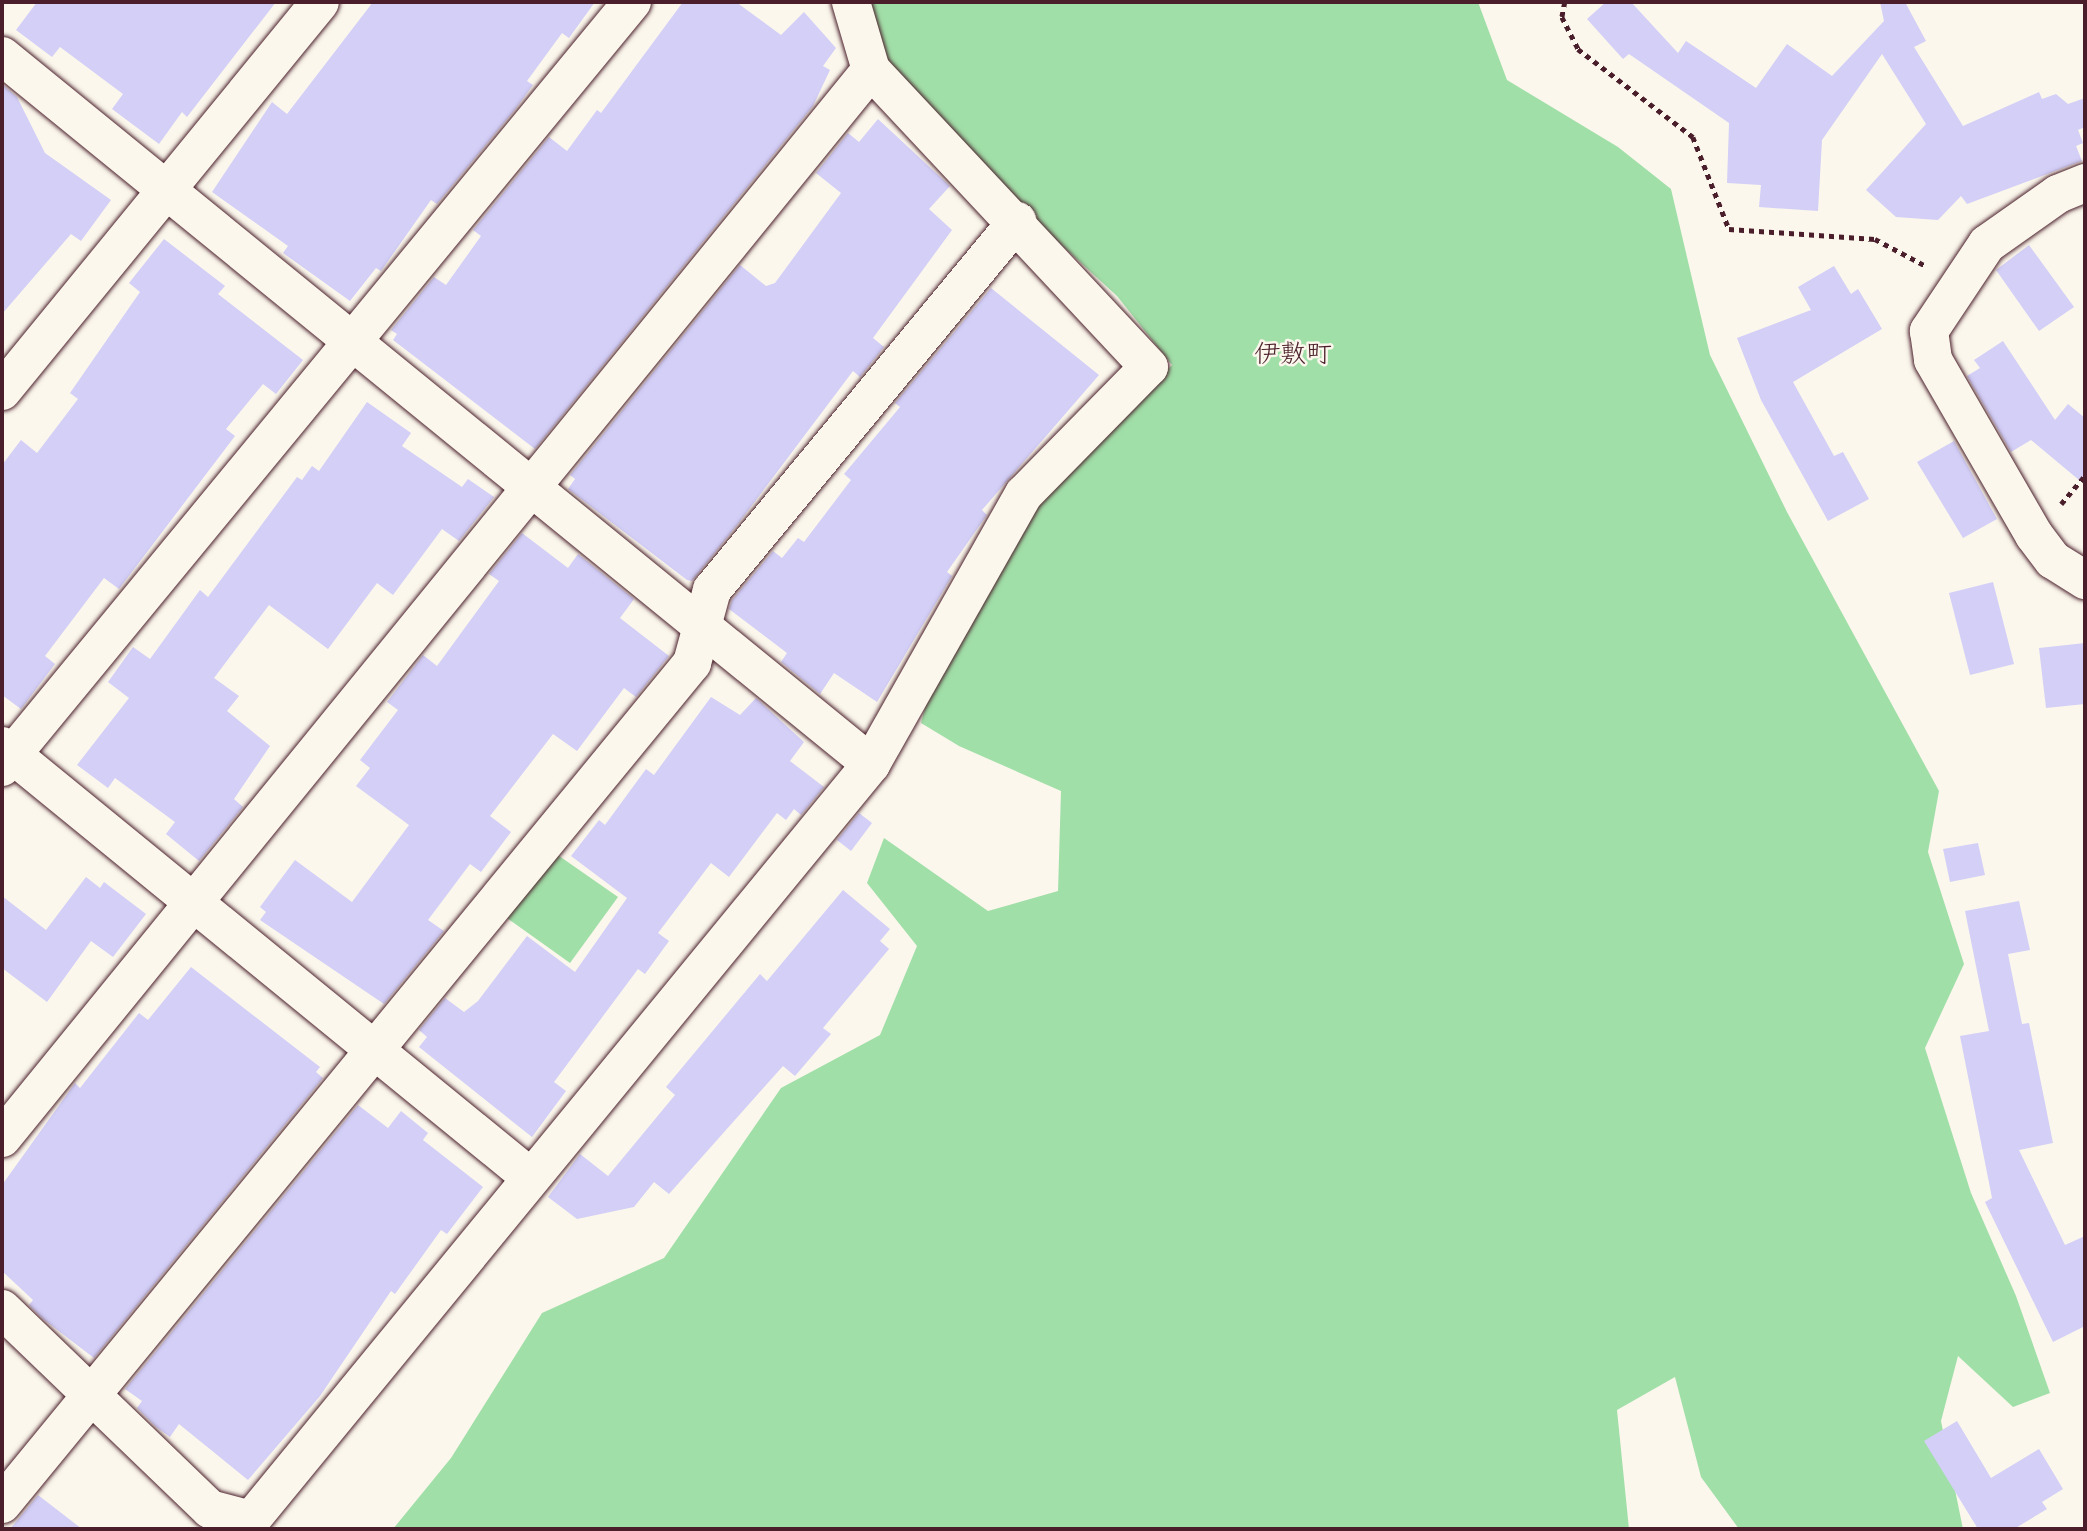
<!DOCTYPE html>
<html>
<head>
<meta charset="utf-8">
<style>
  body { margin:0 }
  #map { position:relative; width:2087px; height:1531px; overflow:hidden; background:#fbf7ec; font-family:Dekko,"Klee One",sans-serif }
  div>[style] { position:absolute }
  .green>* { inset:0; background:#a1dfa8 }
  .building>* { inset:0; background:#d3cff7 }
  .path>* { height:4.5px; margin-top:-2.25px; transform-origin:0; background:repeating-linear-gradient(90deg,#4a1f2b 0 5px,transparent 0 10px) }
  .roads { filter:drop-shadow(0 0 2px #4a1f2b) drop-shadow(0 0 2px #4a1f2b) }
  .minor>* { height:38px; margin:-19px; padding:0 19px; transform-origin:19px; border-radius:19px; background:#fbf7ec }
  span { translate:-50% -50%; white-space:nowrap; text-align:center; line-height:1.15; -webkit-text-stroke:5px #fbf7ec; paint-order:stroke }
  .quarter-label { font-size:26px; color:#4a1f2b }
  .frame { position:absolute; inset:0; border:4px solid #4a1f2b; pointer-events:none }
</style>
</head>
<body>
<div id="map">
  <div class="green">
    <i style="clip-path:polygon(864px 2px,1478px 2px,1507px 80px,1618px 147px,1671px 189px,1710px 355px,1787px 512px,1939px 791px,1928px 852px,1964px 964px,1925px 1048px,1971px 1193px,2016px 1296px,2050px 1393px,2013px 1407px,1958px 1356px,1941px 1421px,1963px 1529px,1739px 1529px,1701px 1477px,1675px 1377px,1617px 1410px,1629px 1529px,393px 1529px,451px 1458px,542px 1313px,664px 1258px,781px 1088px,880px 1035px,917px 946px,867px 883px,884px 838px,988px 911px,1058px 891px,1061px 791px,959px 746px,921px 723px,929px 693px,1039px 500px,1172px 365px,1117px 296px,996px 185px,883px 55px)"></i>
    <i style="clip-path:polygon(552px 851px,618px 897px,570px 963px,504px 916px)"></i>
  </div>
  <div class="building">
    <i style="clip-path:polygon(37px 2px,276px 2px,187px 117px,182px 112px,159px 144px,112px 109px,123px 94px,60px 47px,52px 57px,16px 30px)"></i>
    <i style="clip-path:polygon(373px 2px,595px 2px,569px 38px,562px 33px,527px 81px,533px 85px,514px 111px,437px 204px,431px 200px,381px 271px,376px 268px,350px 301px,283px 253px,288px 246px,212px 192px,272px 102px,287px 114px)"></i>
    <i style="clip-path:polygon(683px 2px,736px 2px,781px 35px,804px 12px,836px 48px,823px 66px,830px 70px,813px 106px,535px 449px,393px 340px,397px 334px,391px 330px,434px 277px,446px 285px,481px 236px,473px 230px,549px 137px,567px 151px,597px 110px,601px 113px)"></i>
    <i style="clip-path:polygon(1606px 2px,1631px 2px,1678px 53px,1686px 41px,1756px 88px,1787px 44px,1832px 76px,1884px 21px,1880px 2px,1905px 2px,1926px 41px,1914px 47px,1963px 126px,2039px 92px,2042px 99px,2056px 94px,2068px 104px,2085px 98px,2085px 127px,2078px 130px,2083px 143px,2076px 146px,2082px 161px,1967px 204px,1961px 196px,1938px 220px,1896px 217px,1866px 190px,1926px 124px,1882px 54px,1822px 140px,1818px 211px,1759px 207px,1761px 185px,1727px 183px,1729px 123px,1629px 54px,1623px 59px,1587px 19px)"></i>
    <i style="clip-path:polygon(2px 84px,17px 97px,45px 153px,111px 200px,81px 241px,71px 234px,2px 314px)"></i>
    <i style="clip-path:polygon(878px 119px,950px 186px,929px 209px,952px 230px,873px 338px,884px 347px,860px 377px,853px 371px,738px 524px,692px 581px,687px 580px,568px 489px,575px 479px,570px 475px,740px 265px,766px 286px,775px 283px,841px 193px,816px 173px,848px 133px,859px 142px)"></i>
    <i style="clip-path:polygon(164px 239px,225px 286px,218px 294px,303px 360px,276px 394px,263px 384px,226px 429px,235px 436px,119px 589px,104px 578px,45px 656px,55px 664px,21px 709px,2px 695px,2px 465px,21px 440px,37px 453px,78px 399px,70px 393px,140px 292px,129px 283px)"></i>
    <i style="clip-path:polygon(2029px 245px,2074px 307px,2039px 331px,1996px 270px)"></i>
    <i style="clip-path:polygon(1834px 266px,1851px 294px,1858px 289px,1882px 329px,1793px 382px,1834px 456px,1843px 452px,1869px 499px,1828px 521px,1761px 400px,1737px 338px,1811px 310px,1798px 287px)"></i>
    <i style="clip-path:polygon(991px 288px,1099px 375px,982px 510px,987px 515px,947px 572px,952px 576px,877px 702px,834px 673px,820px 694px,781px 662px,787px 653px,729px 609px,732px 600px,773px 551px,782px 558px,798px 538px,804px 542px,851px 480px,844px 474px,900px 407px,895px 403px)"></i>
    <i style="clip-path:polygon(2003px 341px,2055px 420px,2068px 404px,2085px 418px,2085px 485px,2031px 440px,2011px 452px,1967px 376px,1980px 368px,1974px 360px)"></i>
    <i style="clip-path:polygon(367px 402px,411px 433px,402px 446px,462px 487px,468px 479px,494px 497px,459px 541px,442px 529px,393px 595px,377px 583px,328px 649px,269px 605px,214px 678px,239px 696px,227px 711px,270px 746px,234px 799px,243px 807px,199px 861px,166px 834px,175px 822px,115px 778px,108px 788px,77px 765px,129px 698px,108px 682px,133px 647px,150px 659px,200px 590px,208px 597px,297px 477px,302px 480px,312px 466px,319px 471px)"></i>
    <i style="clip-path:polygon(1954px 441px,1997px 519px,1963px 538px,1917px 462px)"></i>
    <i style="clip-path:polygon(522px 533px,568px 568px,578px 554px,634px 599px,620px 618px,669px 656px,636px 697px,624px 688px,577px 751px,553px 734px,490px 816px,511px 832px,481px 872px,470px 864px,428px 920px,444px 931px,384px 1004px,260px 920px,266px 912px,260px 907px,295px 860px,352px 902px,409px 825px,356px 786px,370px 768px,360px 760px,398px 710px,387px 702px,423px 655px,437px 666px,499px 581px,489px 574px)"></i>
    <i style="clip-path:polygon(1993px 582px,2014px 664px,1970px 675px,1949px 593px)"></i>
    <i style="clip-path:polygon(2085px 643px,2085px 704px,2046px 708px,2039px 648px)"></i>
    <i style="clip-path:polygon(711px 697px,740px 715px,756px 698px,804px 742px,790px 761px,824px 787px,801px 815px,794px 809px,786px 820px,777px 813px,729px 877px,711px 863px,658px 933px,669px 941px,645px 974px,638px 969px,554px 1082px,566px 1091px,532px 1137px,419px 1047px,427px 1037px,419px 1030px,445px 998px,464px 1012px,478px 1001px,527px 936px,575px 972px,627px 898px,571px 856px,599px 820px,605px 825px,646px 769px,654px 775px)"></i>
    <i style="clip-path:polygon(859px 813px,872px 823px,851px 851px,837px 840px)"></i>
    <i style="clip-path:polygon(1978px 843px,1985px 875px,1950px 882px,1943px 849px)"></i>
    <i style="clip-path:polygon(86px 877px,100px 888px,104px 882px,146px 914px,113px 957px,91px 941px,47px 1002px,2px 968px,2px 896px,46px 930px)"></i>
    <i style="clip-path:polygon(843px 890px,890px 929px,880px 941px,889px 949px,823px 1028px,831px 1034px,795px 1076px,783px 1066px,669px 1194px,654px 1182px,634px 1207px,577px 1219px,548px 1197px,580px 1154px,608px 1176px,675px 1095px,666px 1087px,760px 974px,767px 981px)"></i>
    <i style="clip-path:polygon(2019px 901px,2030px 950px,2008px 954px,2022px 1024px,2029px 1023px,2053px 1143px,2019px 1150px,2065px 1245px,2085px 1236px,2085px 1326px,2053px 1342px,1985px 1202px,1992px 1198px,1960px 1036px,1989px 1031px,1965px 911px)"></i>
    <i style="clip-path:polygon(191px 967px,320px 1067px,316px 1072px,323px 1078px,94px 1358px,43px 1319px,29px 1305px,33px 1300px,2px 1271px,2px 1185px,75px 1083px,80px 1088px,139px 1013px,148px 1020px)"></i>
    <i style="clip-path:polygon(358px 1105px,388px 1128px,401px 1111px,428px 1133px,423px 1140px,483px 1187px,447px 1234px,441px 1230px,395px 1294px,391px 1291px,320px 1396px,248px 1480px,179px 1424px,170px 1437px,156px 1427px,137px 1408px,142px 1401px,125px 1389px)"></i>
    <i style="clip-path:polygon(1957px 1421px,1991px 1478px,2039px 1449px,2063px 1489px,2042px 1502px,2047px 1509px,2014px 1529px,1978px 1529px,1924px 1441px)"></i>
    <i style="clip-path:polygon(38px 1495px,82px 1529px,10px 1529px)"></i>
  </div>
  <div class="path">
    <i style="left:1565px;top:2px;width:15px;rotate:101deg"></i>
    <i style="left:1562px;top:17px;width:36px;rotate:63deg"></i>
    <i style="left:1578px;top:49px;width:145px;rotate:37.4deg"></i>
    <i style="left:1693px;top:137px;width:99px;rotate:68.6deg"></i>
    <i style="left:1729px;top:229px;width:146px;rotate:3.9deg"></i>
    <i style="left:1875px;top:239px;width:58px;rotate:27.9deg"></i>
    <i style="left:2061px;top:504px;width:38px;rotate:-50deg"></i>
  </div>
  <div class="roads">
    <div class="minor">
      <i style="left:2px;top:56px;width:1121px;rotate:39.17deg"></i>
      <i style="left:2085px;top:183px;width:29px;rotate:158deg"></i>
      <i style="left:2058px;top:194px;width:87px;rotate:144.8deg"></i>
      <i style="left:1987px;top:244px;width:105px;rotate:123.7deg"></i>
      <i style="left:1929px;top:331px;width:29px;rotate:82deg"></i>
      <i style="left:1933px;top:360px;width:202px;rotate:60deg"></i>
      <i style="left:2034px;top:535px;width:31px;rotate:53deg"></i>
      <i style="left:2053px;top:560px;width:38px;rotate:32deg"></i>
      <i style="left:2px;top:391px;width:502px;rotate:-50.73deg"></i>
      <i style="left:2px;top:746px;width:682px;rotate:39.22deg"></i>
      <i style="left:2px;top:767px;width:991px;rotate:-50.53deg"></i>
      <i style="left:2px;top:1138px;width:1377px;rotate:-50.87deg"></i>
      <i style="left:2px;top:1309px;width:289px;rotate:43.9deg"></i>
      <i style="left:210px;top:1509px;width:42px;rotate:15deg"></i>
      <i style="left:251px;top:1520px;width:978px;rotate:-50.64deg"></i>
      <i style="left:871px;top:764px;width:310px;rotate:-60.5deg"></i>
      <i style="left:1024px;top:494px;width:178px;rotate:-45.5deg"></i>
      <i style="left:1149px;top:367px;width:407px;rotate:-133.1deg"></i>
      <i style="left:871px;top:70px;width:71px;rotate:-106.4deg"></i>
      <i style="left:2px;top:1504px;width:1088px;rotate:-50.63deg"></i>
      <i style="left:692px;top:663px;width:76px;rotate:-74.7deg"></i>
      <i style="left:712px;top:590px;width:479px;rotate:-50.4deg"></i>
    </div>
  </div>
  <div class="quarter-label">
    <span style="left:1293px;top:357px">伊敷町</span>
  </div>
  <div class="frame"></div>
</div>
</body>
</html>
